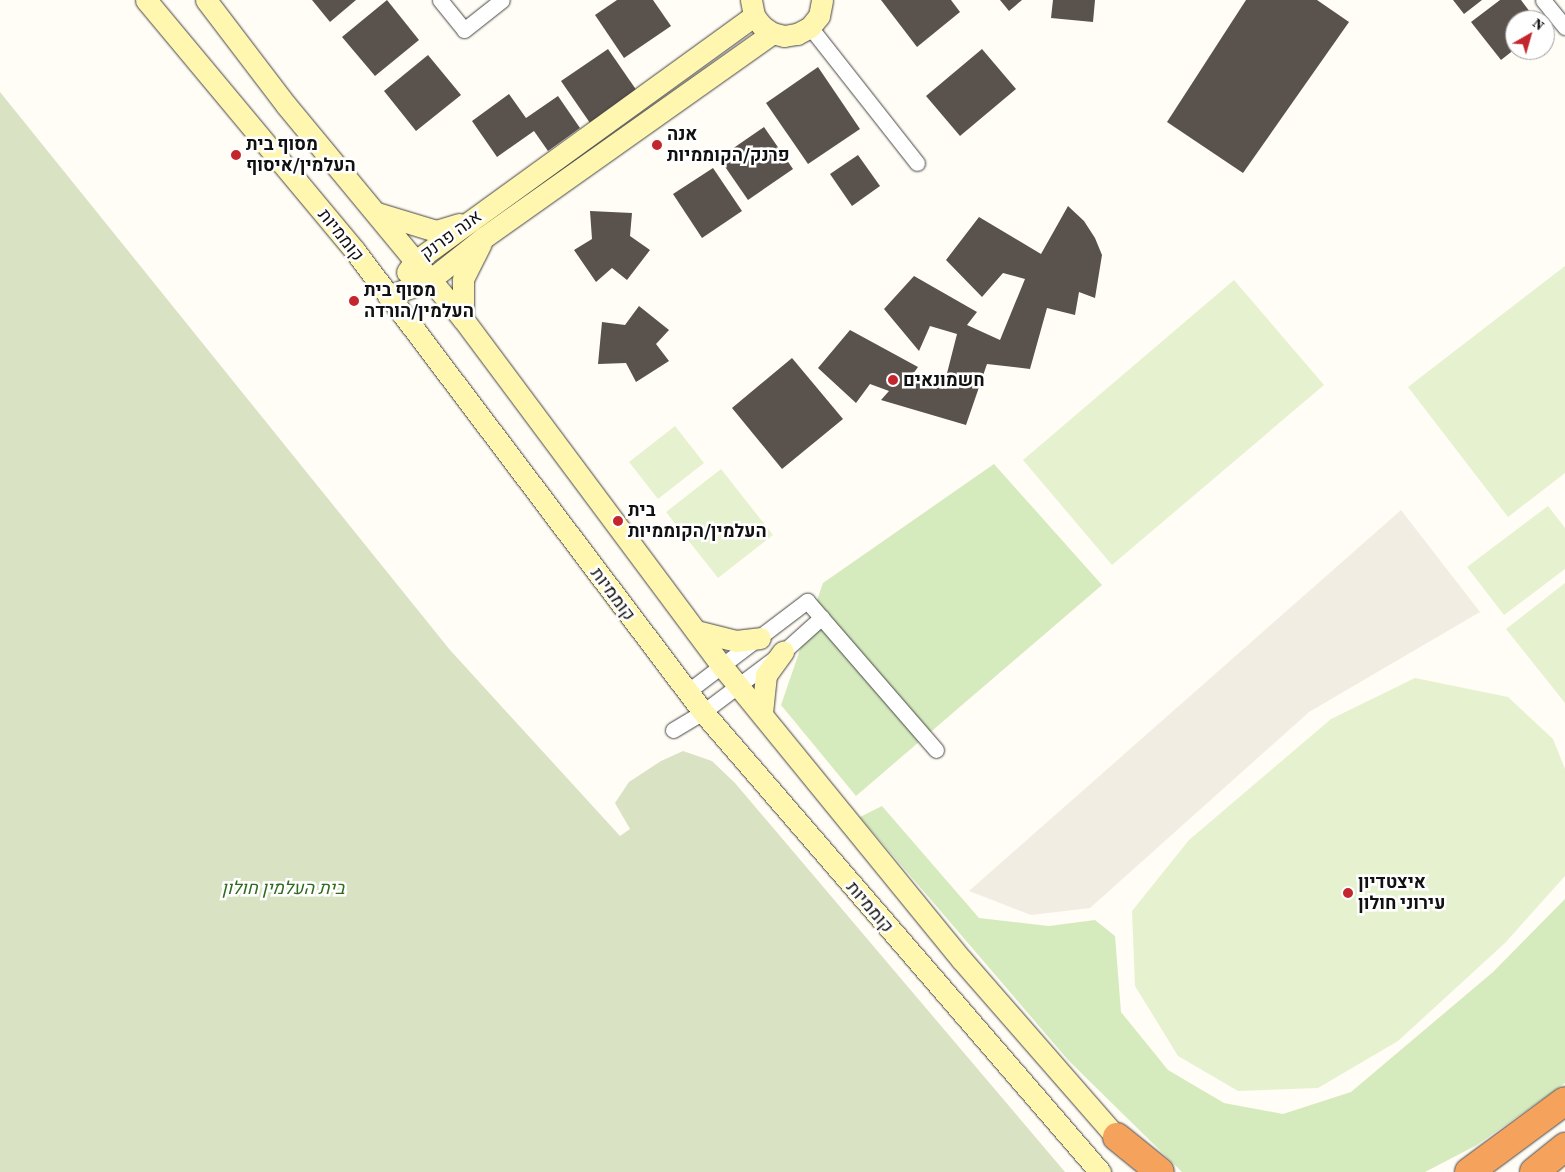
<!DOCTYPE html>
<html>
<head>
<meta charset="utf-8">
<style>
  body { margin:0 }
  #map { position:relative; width:1565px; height:1172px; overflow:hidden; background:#fffdf5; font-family:"Source Serif 4",Heebo,serif }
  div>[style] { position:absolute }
  .green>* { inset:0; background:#d5ebbd }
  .cemetery>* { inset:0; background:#d9e3c4 }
  .pitch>* { inset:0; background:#e6f2cf }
  .plaza>* { inset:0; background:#f1ede2 }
  .building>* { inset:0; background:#5a524d }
  .roads { filter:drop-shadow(0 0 1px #444) drop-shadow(0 0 1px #444) }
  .street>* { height:15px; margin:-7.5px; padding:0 7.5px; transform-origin:7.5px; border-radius:7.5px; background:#fff }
  .secondary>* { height:21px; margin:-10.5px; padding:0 10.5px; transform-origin:10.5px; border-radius:10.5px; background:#fff6b0 }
  .highway>* { height:28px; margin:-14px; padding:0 14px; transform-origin:14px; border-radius:14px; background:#f5a25d }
  .dots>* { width:14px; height:14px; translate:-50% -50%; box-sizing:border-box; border:2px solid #fff; border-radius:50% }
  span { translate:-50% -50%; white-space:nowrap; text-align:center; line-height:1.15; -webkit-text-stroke:5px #fff; paint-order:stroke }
  .poi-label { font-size:18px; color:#111; font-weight:700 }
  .left { translate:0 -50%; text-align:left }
  .street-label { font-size:18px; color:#111 }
  .park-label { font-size:18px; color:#2f6b1f; font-style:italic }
  .north { position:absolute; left:1505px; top:10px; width:50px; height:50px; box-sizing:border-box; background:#fff; border:1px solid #a0a0a0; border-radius:50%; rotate:38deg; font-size:14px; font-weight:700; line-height:20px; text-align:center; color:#111 }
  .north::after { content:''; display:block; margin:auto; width:18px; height:22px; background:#c4262e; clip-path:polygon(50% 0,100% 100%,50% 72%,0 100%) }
</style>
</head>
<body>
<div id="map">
  <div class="green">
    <i style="clip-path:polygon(994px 464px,1102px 585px,856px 796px,781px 705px,823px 583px)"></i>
    <i style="clip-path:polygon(882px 806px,979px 918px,1049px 926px,1095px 920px,1115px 936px,1121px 1012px,1168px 1070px,1224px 1103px,1283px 1114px,1351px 1092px,1493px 972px,1565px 899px,1565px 1083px,1477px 1145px,1425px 1172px,1182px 1172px,1068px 1060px,860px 817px)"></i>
  </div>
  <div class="cemetery">
    <i style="clip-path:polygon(0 92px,450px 650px,620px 836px,630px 829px,615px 803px,629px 782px,661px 761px,683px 751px,712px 761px,735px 783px,1065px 1172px,0 1172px)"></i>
  </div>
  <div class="pitch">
    <i style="clip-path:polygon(1565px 266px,1565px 473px,1508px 517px,1408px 387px)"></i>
    <i style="clip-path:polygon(1234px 280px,1324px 385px,1112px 565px,1023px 460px)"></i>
    <i style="clip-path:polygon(675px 426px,704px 463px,658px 499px,629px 462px)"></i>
    <i style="clip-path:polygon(721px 469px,773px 535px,718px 578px,666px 512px)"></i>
    <i style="clip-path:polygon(1548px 506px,1565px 528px,1565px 569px,1504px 615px,1467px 567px)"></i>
    <i style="clip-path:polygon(1565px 583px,1565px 703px,1506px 629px)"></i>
    <i style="clip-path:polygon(1415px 678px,1508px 697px,1553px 739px,1565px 769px,1565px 876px,1505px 943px,1398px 1041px,1318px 1088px,1238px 1091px,1178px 1056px,1135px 986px,1132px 911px,1189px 840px,1331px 719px)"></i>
  </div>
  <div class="plaza">
    <i style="clip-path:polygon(1401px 510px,1480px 612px,1309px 712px,1090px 908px,1031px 915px,969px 891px)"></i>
  </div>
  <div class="building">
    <i style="clip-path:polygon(312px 0,356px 0,330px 22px)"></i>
    <i style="clip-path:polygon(387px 0,419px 40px,375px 76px,342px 37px)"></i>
    <i style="clip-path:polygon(617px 0,653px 0,671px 26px,624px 58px,595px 15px)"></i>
    <i style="clip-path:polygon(881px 0,951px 0,960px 12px,917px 47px)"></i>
    <i style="clip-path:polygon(1000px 0,1022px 0,1009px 11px)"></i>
    <i style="clip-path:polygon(1053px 0,1095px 0,1093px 22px,1051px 18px)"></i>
    <i style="clip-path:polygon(1246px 0,1317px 0,1349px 22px,1243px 173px,1167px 122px)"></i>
    <i style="clip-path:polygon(1453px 0,1482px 0,1464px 14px)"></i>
    <i style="clip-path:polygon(1500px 0,1521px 0,1536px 20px,1515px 20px,1515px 49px,1501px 60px,1471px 22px)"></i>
    <i style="clip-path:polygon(608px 49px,637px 91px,590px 123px,561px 81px)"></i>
    <i style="clip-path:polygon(982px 49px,1016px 89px,960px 136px,926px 96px)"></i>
    <i style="clip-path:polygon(428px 55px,461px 95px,416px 131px,384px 91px)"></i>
    <i style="clip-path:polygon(818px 67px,860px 129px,808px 164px,766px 103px)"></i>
    <i style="clip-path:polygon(509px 94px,526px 118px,558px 96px,580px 128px,548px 151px,534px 131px,497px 157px,472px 121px)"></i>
    <i style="clip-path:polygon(764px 127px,793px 169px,748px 200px,719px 158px)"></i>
    <i style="clip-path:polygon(858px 155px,880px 186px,852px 206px,830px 174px)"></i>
    <i style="clip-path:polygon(713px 168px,742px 211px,702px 238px,673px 194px)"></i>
    <i style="clip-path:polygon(1068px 206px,1084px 221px,1095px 238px,1102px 255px,1095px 298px,1079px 292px,1075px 315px,1047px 308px,1030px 369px,987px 364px,966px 425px,881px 400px,889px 391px,870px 384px,856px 403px,818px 368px,850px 330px,918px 367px,910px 378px,943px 389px,957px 334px,930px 326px,919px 351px,884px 309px,914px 276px,977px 312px,967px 325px,1000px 340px,1025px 279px,1003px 273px,982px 297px,946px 260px,979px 217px,1041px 254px)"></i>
    <i style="clip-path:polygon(590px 211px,632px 213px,630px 236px,650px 250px,627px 280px,612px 268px,596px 282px,574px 250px,592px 239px)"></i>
    <i style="clip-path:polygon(639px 306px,669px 330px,656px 344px,669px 361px,636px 382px,626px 363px,598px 364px,602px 322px,625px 325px)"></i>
    <i style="clip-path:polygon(792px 358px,843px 419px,782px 469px,732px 408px)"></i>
  </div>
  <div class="roads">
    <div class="street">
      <i style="left:440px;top:0;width:38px;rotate:51deg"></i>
      <i style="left:464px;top:30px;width:48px;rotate:-38.3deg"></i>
      <i style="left:1543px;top:0;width:35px;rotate:51deg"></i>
      <i style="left:810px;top:27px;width:173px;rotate:51.8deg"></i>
      <i style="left:687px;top:692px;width:151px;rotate:-37.2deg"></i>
      <i style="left:807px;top:601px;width:197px;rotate:49.1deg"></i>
      <i style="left:673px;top:730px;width:35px;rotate:-31deg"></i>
      <i style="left:703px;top:712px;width:100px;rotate:-36.9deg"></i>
      <i style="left:783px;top:652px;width:52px;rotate:-41.9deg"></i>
    </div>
    <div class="secondary">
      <i style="left:146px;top:0;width:327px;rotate:50.2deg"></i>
      <i style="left:355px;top:251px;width:578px;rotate:52.95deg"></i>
      <i style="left:703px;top:712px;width:608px;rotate:49.2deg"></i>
      <i style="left:206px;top:0;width:132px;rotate:52.7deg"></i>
      <i style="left:286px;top:105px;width:278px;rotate:50.4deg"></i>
      <i style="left:463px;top:319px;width:433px;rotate:53.3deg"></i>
      <i style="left:722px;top:666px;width:378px;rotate:50.8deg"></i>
      <i style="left:961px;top:959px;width:252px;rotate:48.9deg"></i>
      <i style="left:751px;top:0;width:16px;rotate:79deg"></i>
      <i style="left:754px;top:16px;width:13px;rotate:51deg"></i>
      <i style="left:762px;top:26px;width:12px;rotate:35deg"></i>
      <i style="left:772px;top:33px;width:12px;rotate:14deg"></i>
      <i style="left:784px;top:36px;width:13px;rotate:-9deg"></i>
      <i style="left:797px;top:34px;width:15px;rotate:-28deg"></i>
      <i style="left:810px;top:27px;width:14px;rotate:-51deg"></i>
      <i style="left:819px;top:16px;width:16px;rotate:-79deg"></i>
      <i style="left:377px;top:213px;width:62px;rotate:17deg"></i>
      <i style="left:436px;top:231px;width:24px;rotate:-17deg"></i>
      <i style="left:407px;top:272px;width:12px;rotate:-55deg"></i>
      <i style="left:414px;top:262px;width:420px;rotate:-35.9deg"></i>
      <i style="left:388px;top:296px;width:45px;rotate:-20.9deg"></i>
      <i style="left:430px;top:280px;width:68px;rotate:-38.4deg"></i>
      <i style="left:483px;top:238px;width:354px;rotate:-35.3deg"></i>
      <i style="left:463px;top:319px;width:40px;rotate:-90deg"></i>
      <i style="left:463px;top:279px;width:40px;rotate:-63.4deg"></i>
      <i style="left:696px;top:631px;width:41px;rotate:14deg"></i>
      <i style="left:736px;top:641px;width:24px;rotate:-7deg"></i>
      <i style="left:762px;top:713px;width:38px;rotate:-84deg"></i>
      <i style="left:766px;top:675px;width:29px;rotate:-54deg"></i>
    </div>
    <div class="highway">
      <i style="left:1117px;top:1137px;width:55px;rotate:39.1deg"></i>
      <i style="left:1469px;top:1172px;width:119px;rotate:-36.5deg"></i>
      <i style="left:1534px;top:1172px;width:40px;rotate:-39deg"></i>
    </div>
  </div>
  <div class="dots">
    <i style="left:657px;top:145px;background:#c4262e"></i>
    <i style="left:236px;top:155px;background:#c4262e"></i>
    <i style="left:354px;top:301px;background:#c4262e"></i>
    <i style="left:893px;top:380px;background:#c4262e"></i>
    <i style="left:618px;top:521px;background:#c4262e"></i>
    <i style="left:1348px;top:893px;background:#c4262e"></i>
  </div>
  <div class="poi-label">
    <span class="left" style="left:667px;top:145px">אנה<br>פרנק/הקוממיות</span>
    <span class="left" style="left:246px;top:155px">מסוף בית<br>העלמין/איסוף</span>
    <span class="left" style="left:364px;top:301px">מסוף בית<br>העלמין/הורדה</span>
    <span class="left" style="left:903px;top:380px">חשמונאים</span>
    <span class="left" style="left:628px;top:521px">בית<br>העלמין/הקוממיות</span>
    <span class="left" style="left:1358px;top:893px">איצטדיון<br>עירוני חולון</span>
  </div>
  <div class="street-label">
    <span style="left:341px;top:235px;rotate:51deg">קוממיות</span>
    <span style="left:451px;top:235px;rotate:-36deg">אנה פרנק</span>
    <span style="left:613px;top:594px;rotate:53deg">קוממיות</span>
    <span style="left:870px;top:907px;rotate:49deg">קוממיות</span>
  </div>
  <div class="park-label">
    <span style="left:283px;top:888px">בית העלמין חולון</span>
  </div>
  <div class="north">N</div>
</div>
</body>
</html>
